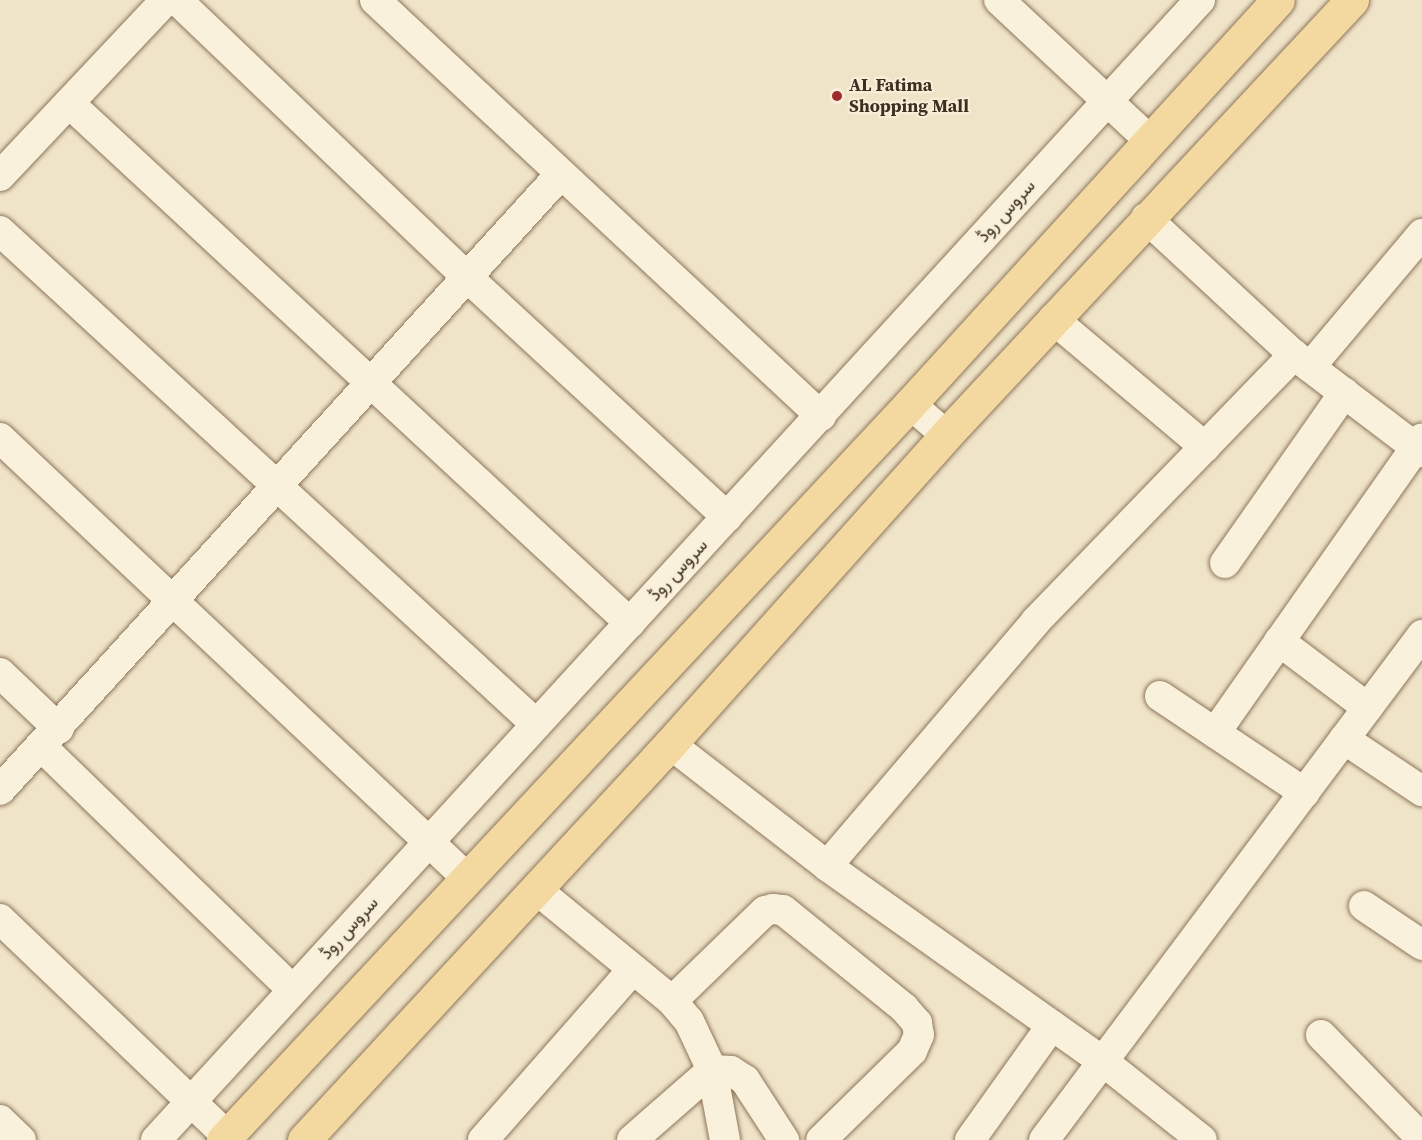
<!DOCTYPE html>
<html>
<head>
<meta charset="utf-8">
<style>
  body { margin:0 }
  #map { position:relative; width:1422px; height:1140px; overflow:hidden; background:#f0e4c8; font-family:"Source Serif 4",Vazirmatn,serif }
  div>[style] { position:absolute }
  .roads { filter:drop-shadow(0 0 2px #8d765c) drop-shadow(0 0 2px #8d765c) }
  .minor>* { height:30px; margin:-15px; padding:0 15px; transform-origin:15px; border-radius:15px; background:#faf1dc }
  .major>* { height:33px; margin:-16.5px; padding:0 16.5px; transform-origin:16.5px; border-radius:16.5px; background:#f3d9a0 }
  .dots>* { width:16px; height:16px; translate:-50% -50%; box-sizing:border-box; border:3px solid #f7eed8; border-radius:50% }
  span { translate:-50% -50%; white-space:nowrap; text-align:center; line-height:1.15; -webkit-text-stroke:4.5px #f7eed8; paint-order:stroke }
  .poi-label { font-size:18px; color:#3d2e20; font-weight:700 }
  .left { translate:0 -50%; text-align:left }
  .street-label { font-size:18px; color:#3d2e20 }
</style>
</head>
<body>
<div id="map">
  <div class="roads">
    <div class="minor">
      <i style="left:177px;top:0;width:401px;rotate:43.7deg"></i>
      <i style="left:467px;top:277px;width:354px;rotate:42.7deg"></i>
      <i style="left:375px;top:0;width:610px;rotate:43.01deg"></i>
      <i style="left:999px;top:0;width:205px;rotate:43deg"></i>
      <i style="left:69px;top:103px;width:765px;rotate:42.83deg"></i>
      <i style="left:0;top:176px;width:242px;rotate:-46.7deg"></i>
      <i style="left:1146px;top:218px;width:202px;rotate:42.8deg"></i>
      <i style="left:1294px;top:355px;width:161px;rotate:37.2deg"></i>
      <i style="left:0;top:231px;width:728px;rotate:42.61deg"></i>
      <i style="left:1053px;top:319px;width:199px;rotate:40.1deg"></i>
      <i style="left:1310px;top:367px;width:174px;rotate:-49.9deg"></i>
      <i style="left:910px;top:404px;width:48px;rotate:40.7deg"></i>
      <i style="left:0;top:438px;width:640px;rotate:43.29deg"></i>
      <i style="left:1225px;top:563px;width:208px;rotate:-55deg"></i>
      <i style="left:1279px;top:641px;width:111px;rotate:37deg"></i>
      <i style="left:0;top:673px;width:81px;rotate:43.5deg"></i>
      <i style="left:1160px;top:696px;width:174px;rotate:33.8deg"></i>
      <i style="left:1215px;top:733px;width:360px;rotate:-54.9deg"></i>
      <i style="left:1344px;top:739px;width:94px;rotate:33.7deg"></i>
      <i style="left:670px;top:744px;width:199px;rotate:37.8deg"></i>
      <i style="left:827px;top:866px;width:339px;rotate:35.3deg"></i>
      <i style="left:1104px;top:1062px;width:125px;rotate:38.5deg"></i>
      <i style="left:42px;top:747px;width:349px;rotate:44.1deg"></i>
      <i style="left:0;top:790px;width:833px;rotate:-47.68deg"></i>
      <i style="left:827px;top:866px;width:322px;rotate:-49.5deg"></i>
      <i style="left:1036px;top:621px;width:371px;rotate:-45.9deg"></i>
      <i style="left:537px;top:890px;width:175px;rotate:39.4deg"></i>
      <i style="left:672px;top:1001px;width:26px;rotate:50deg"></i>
      <i style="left:689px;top:1021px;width:54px;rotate:64.9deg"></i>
      <i style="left:712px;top:1070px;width:71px;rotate:79.5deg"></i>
      <i style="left:1364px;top:906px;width:70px;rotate:33.9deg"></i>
      <i style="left:0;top:919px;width:314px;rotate:43.7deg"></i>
      <i style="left:672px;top:1001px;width:129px;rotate:-44.1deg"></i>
      <i style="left:765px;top:911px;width:8px;rotate:-14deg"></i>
      <i style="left:773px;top:909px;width:10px;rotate:6deg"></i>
      <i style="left:783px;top:910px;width:156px;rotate:39deg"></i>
      <i style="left:904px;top:1008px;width:20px;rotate:49deg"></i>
      <i style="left:917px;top:1023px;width:12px;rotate:81deg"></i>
      <i style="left:919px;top:1035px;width:17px;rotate:114deg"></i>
      <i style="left:912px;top:1051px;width:127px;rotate:135.6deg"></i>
      <i style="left:1321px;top:1035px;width:145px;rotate:45.8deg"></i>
      <i style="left:0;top:1120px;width:29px;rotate:44deg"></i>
      <i style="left:156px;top:1140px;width:1546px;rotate:-47.52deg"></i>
      <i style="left:483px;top:1140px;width:227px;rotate:-48.7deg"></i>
      <i style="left:632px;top:1140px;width:106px;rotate:-41.2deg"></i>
      <i style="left:712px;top:1070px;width:19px;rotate:3deg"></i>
      <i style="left:731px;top:1071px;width:17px;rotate:33deg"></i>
      <i style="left:745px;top:1080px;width:72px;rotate:57deg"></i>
      <i style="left:970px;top:1140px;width:141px;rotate:-54.5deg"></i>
      <i style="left:1044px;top:1140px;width:631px;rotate:-53.18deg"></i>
    </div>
    <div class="major">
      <i style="left:223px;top:1140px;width:1007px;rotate:-46.97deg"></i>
      <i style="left:910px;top:404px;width:546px;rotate:-47.67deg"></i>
      <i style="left:304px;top:1140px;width:539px;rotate:-47.25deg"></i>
      <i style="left:670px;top:744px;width:414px;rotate:-48.2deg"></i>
      <i style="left:946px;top:435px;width:595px;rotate:-46.97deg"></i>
    </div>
  </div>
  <div class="dots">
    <i style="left:837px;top:96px;background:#9e2a2b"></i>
  </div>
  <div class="poi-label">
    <span class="left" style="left:849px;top:96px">AL Fatima<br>Shopping Mall</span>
  </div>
  <div class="street-label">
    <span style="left:1006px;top:211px;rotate:-48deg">سروس روڈ</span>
    <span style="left:678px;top:570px;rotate:-47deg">سروس روڈ</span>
    <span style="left:349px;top:928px;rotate:-48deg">سروس روڈ</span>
  </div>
</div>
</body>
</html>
